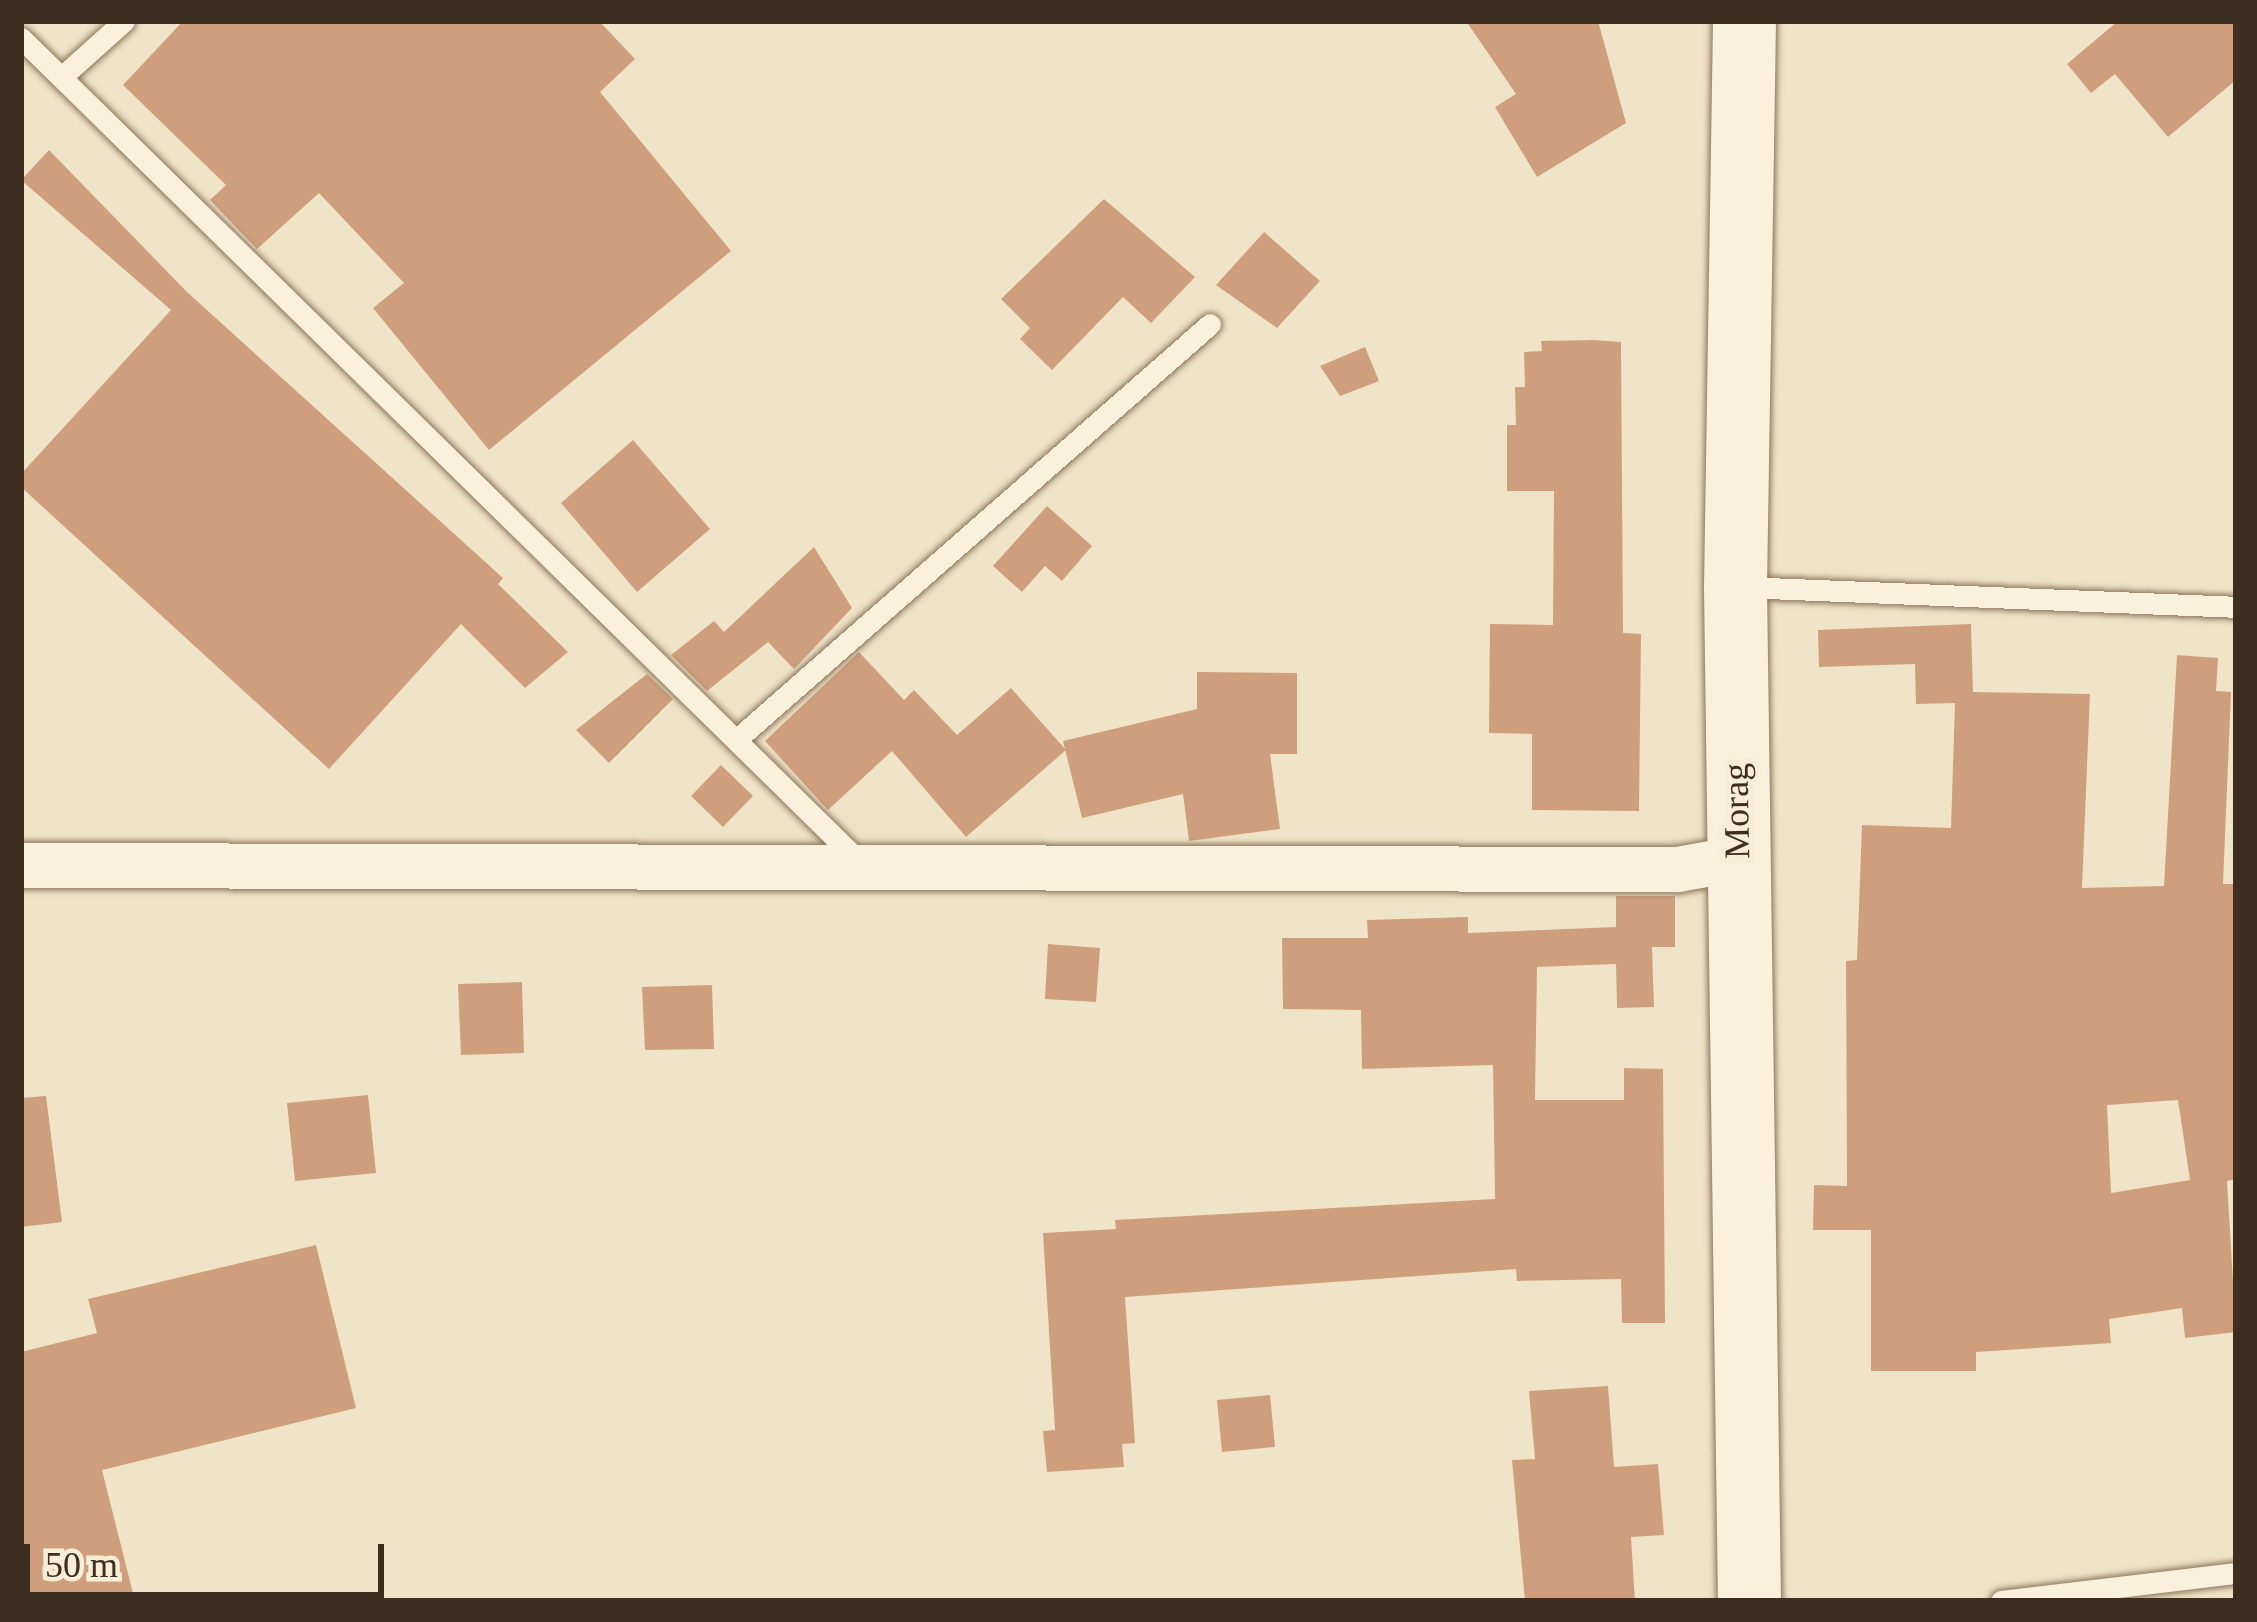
<!DOCTYPE html>
<html>
<head>
<meta charset="utf-8">
<style>
  body { margin:0 }
  #map { position:relative; width:2257px; height:1622px; overflow:hidden; background:#f0e4c8; font-family:Georgia,serif }
  div>[style] { position:absolute }
  .building>* { inset:0; background:#cf9f7d }
  .roads { filter:drop-shadow(0 0 3px #8d765c) drop-shadow(0 0 3px #8d765c) }
  .lane>* { height:21px; margin:-10.5px; padding:0 10.5px; transform-origin:10.5px; border-radius:10.5px; background:#faf1dc }
  .street>* { height:45px; margin:-22.5px; padding:0 22.5px; transform-origin:22.5px; border-radius:22.5px; background:#faf1dc }
  .secondary>* { height:63px; margin:-31.5px; padding:0 31.5px; transform-origin:31.5px; border-radius:31.5px; background:#faf1dc }
  span { translate:-50% -50%; white-space:nowrap; text-align:center; line-height:1.15; -webkit-text-stroke:12px #f7eed8; paint-order:stroke }
  .street-label { font-size:36px; color:#3d2e20 }
  .frame { position:absolute; inset:0; border:24px solid #3d2e20; pointer-events:none }
  .scale { position:absolute; left:24px; top:1544px; width:360px; height:54px; box-sizing:border-box; border:6px solid #3d2e20; border-top:0; padding-left:15px; font-size:36px; line-height:42px; white-space:nowrap; color:#3d2e20; -webkit-text-stroke:9px #f7eed8; paint-order:stroke }
</style>
</head>
<body>
<div id="map">
  <div class="building">
    <i style="clip-path:polygon(183px 21px,599px 21px,635px 59px,600px 92px,731px 251px,489px 450px,373px 308px,404px 283px,319px 193px,257px 249px,210px 200px,226px 185px,123px 85px)"></i>
    <i style="clip-path:polygon(1466px 21px,1598px 21px,1626px 123px,1537px 177px,1495px 107px,1516px 94px)"></i>
    <i style="clip-path:polygon(2118px 21px,2236px 21px,2236px 80px,2168px 137px,2115px 74px,2091px 93px,2067px 64px)"></i>
    <i style="clip-path:polygon(49px 150px,187px 292px,503px 578px,498px 584px,568px 652px,525px 688px,461px 624px,329px 769px,21px 487px,21px 474px,171px 310px,21px 180px)"></i>
    <i style="clip-path:polygon(1104px 199px,1195px 277px,1151px 323px,1123px 297px,1052px 370px,1020px 339px,1030px 328px,1001px 299px)"></i>
    <i style="clip-path:polygon(1264px 232px,1320px 281px,1277px 328px,1216px 285px)"></i>
    <i style="clip-path:polygon(1593px 340px,1621px 342px,1623px 633px,1641px 634px,1639px 811px,1532px 810px,1532px 734px,1489px 733px,1490px 624px,1553px 625px,1554px 491px,1507px 491px,1507px 425px,1516px 425px,1515px 387px,1525px 387px,1524px 352px,1542px 351px,1541px 341px)"></i>
    <i style="clip-path:polygon(1365px 347px,1379px 381px,1340px 396px,1320px 366px)"></i>
    <i style="clip-path:polygon(633px 440px,710px 529px,637px 592px,561px 503px)"></i>
    <i style="clip-path:polygon(1047px 506px,1092px 546px,1062px 581px,1045px 566px,1022px 592px,993px 566px)"></i>
    <i style="clip-path:polygon(814px 547px,852px 608px,794px 669px,768px 642px,707px 691px,671px 655px,714px 621px,724px 632px)"></i>
    <i style="clip-path:polygon(evenodd,1971px 624px,1973px 692px,2090px 694px,2082px 888px,2164px 886px,2177px 655px,2218px 658px,2216px 691px,2231px 692px,2223px 884px,2236px 884px,2236px 1179px,2227px 1181px,2236px 1332px,2185px 1338px,2182px 1308px,2109px 1319px,2111px 1343px,1976px 1352px,1976px 1371px,1871px 1371px,1871px 1230px,1813px 1230px,1814px 1185px,1847px 1186px,1846px 961px,1857px 960px,1862px 825px,1951px 828px,1955px 703px,1916px 704px,1915px 664px,1819px 667px,1818px 630px,1971px 624px,2178px 1100px,2190px 1180px,2111px 1193px,2107px 1105px,2178px 1100px)"></i>
    <i style="clip-path:polygon(859px 652px,904px 700px,914px 690px,957px 735px,1011px 688px,1066px 750px,966px 837px,892px 751px,828px 810px,765px 741px)"></i>
    <i style="clip-path:polygon(1197px 672px,1297px 673px,1297px 754px,1270px 754px,1280px 829px,1189px 841px,1183px 794px,1082px 818px,1063px 741px,1197px 709px)"></i>
    <i style="clip-path:polygon(647px 674px,673px 699px,609px 763px,576px 730px)"></i>
    <i style="clip-path:polygon(721px 765px,753px 796px,723px 827px,691px 796px)"></i>
    <i style="clip-path:polygon(1616px 896px,1675px 896px,1675px 947px,1652px 947px,1654px 1007px,1617px 1008px,1616px 964px,1537px 967px,1535px 1100px,1624px 1100px,1624px 1068px,1663px 1069px,1665px 1323px,1622px 1323px,1621px 1279px,1517px 1281px,1516px 1269px,1125px 1297px,1135px 1443px,1122px 1444px,1124px 1467px,1047px 1472px,1043px 1431px,1055px 1430px,1043px 1233px,1116px 1229px,1115px 1220px,1495px 1199px,1493px 1065px,1362px 1069px,1361px 1010px,1283px 1009px,1282px 938px,1368px 938px,1367px 920px,1468px 917px,1468px 933px,1616px 927px)"></i>
    <i style="clip-path:polygon(1048px 944px,1100px 948px,1096px 1002px,1045px 999px)"></i>
    <i style="clip-path:polygon(522px 982px,524px 1053px,461px 1055px,458px 984px)"></i>
    <i style="clip-path:polygon(712px 985px,714px 1049px,645px 1050px,642px 987px)"></i>
    <i style="clip-path:polygon(368px 1095px,376px 1173px,295px 1181px,287px 1103px)"></i>
    <i style="clip-path:polygon(46px 1096px,62px 1222px,21px 1227px,21px 1098px)"></i>
    <i style="clip-path:polygon(316px 1245px,356px 1408px,102px 1470px,135px 1601px,21px 1601px,21px 1352px,97px 1333px,88px 1299px)"></i>
    <i style="clip-path:polygon(1608px 1386px,1614px 1467px,1658px 1464px,1664px 1535px,1631px 1537px,1635px 1601px,1525px 1601px,1512px 1460px,1535px 1459px,1529px 1391px)"></i>
    <i style="clip-path:polygon(1270px 1395px,1275px 1447px,1222px 1452px,1217px 1400px)"></i>
  </div>
  <div class="roads">
    <div class="lane">
      <i style="left:21px;top:38px;width:1180px;rotate:44.49deg"></i>
      <i style="left:66px;top:73px;width:78px;rotate:-41.9deg"></i>
      <i style="left:1742px;top:587px;width:494px;rotate:2.3deg"></i>
      <i style="left:737px;top:739px;width:629px;rotate:-41.26deg"></i>
      <i style="left:2001px;top:1601px;width:237px;rotate:-6.8deg"></i>
    </div>
    <div class="street">
      <i style="left:21px;top:865px;width:1656px;rotate:0.14deg"></i>
      <i style="left:1677px;top:869px;width:62px;rotate:-10.2deg"></i>
    </div>
    <div class="secondary">
      <i style="left:1744px;top:21px;width:566px;rotate:90.91deg"></i>
      <i style="left:1735px;top:587px;width:1014px;rotate:89.21deg"></i>
    </div>
  </div>
  <div class="street-label">
    <span style="left:1737px;top:811px;rotate:-91deg">Morag</span>
  </div>
  <div class="frame"></div>
  <div class="scale">50 m</div>
</div>
</body>
</html>
